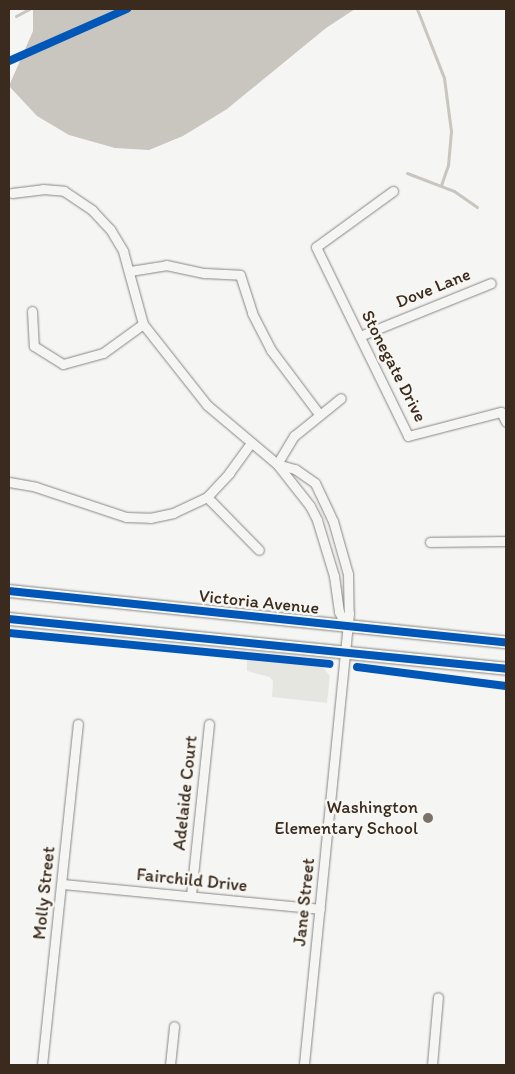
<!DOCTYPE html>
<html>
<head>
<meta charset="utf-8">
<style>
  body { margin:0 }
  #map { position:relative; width:515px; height:1074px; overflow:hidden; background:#f5f5f3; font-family:Itim,sans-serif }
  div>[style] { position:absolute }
  .green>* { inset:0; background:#e6e6e1 }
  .water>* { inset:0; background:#c9c5bf }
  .stream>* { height:3px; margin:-1.5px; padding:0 1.5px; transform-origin:1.5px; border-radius:1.5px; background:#c9c5bf }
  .roads { filter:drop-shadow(0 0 1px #8a8683) drop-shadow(0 0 1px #8a8683) }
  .minor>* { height:9px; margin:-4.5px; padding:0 4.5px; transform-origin:4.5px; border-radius:4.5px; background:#f5f5f3 }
  .secondary>* { height:12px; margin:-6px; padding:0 6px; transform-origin:6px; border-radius:6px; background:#f5f5f3 }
  .cycleway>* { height:8px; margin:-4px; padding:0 4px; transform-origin:4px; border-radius:4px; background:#0057b8 }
  .dots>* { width:14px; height:14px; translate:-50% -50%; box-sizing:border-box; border:2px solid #f6f6f2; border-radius:50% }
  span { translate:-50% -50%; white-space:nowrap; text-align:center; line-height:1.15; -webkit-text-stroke:5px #f6f6f2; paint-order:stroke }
  .street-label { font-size:18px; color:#3b2a1e }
  .poi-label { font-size:18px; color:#3b2a1e }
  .right { translate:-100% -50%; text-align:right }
  .frame { position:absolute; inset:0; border:10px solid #3b2a1e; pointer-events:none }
</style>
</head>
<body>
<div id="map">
  <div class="green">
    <i style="clip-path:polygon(247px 659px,322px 666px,330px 676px,327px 703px,272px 697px,273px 681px,269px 677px,247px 671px)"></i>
  </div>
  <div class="water">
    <i style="clip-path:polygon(33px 9px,355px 9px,326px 28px,227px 109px,183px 136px,149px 150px,115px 148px,69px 135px,37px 116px,9px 86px,33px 31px)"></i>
  </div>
  <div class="stream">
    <i style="left:417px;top:9px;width:74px;rotate:68.6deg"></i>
    <i style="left:444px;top:78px;width:53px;rotate:82.5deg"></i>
    <i style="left:451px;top:131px;width:34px;rotate:95deg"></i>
    <i style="left:448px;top:165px;width:21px;rotate:109deg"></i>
    <i style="left:16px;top:16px;width:15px;rotate:-28deg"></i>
    <i style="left:407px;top:173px;width:50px;rotate:21deg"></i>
    <i style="left:454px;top:191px;width:28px;rotate:35deg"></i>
  </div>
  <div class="roads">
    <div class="minor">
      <i style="left:393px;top:191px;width:95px;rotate:144deg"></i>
      <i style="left:316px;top:247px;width:210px;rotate:64deg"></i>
      <i style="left:408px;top:436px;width:96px;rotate:-14.5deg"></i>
      <i style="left:501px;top:412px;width:11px;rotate:63deg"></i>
      <i style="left:12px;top:193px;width:31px;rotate:-7deg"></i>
      <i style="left:43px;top:189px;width:21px;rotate:5deg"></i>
      <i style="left:64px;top:191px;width:34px;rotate:34deg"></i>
      <i style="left:92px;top:210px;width:26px;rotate:47deg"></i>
      <i style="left:110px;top:229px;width:26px;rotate:59deg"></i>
      <i style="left:123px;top:251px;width:76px;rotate:74.7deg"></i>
      <i style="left:143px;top:324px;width:103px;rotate:51.7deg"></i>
      <i style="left:207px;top:405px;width:92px;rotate:40.1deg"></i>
      <i style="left:277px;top:464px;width:19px;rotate:16deg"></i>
      <i style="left:295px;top:469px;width:24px;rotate:35deg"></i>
      <i style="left:315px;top:483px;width:42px;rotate:64.7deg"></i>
      <i style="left:333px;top:521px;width:55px;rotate:74.2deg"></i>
      <i style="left:348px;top:574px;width:39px;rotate:89deg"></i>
      <i style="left:349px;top:613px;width:454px;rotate:95.7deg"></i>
      <i style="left:130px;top:271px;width:36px;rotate:-9deg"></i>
      <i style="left:166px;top:265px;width:40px;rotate:12deg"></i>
      <i style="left:205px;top:273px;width:35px;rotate:3deg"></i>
      <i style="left:240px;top:275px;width:40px;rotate:72deg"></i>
      <i style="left:252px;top:313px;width:42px;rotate:62.8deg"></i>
      <i style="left:271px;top:350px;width:80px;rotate:53.1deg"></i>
      <i style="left:32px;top:311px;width:35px;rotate:87deg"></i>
      <i style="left:34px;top:346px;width:34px;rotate:32deg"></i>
      <i style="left:63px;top:364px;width:41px;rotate:-15.4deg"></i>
      <i style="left:103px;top:353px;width:49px;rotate:-35.9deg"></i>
      <i style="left:360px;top:336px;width:141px;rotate:-22deg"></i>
      <i style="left:277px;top:464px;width:53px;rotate:51.8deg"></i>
      <i style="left:310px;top:506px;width:16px;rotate:63deg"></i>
      <i style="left:317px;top:520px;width:59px;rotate:73.1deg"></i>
      <i style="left:334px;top:576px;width:36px;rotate:82deg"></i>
      <i style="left:339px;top:612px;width:16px;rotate:63deg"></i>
      <i style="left:277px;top:464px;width:33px;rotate:-59deg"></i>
      <i style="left:294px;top:436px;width:60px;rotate:-39deg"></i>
      <i style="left:9px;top:482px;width:27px;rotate:10deg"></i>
      <i style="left:36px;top:487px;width:95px;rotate:18.4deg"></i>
      <i style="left:126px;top:517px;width:24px;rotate:2deg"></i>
      <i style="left:150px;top:518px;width:24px;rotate:-12deg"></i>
      <i style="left:173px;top:513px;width:38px;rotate:-25deg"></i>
      <i style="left:207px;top:497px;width:33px;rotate:-47deg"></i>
      <i style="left:229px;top:473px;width:37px;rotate:-54deg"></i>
      <i style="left:207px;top:497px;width:74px;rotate:45.5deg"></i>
      <i style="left:430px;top:542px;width:76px;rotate:-0.8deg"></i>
      <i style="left:62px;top:884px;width:259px;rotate:5.5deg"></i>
      <i style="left:191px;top:895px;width:172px;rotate:-84deg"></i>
      <i style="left:42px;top:1065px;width:343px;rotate:-84deg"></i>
      <i style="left:170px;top:1065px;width:39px;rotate:-84deg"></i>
      <i style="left:432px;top:1065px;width:68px;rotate:-85deg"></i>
    </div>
    <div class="secondary">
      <i style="left:9px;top:591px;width:500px;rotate:5.9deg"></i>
      <i style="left:9px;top:619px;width:500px;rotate:5.7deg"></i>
    </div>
  </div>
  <div class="cycleway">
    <i style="left:9px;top:61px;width:129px;rotate:-23.8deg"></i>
    <i style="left:9px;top:591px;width:500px;rotate:5.9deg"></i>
    <i style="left:9px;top:619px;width:500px;rotate:5.7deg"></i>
    <i style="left:9px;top:633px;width:322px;rotate:5.5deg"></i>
    <i style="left:357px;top:667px;width:150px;rotate:7.3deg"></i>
  </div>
  <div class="dots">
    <i style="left:428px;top:818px;background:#7c7169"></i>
  </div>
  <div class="street-label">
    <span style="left:433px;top:288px;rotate:-22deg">Dove Lane</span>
    <span style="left:394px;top:366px;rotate:63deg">Stonegate Drive</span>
    <span style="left:259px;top:602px;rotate:6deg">Victoria Avenue</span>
    <span style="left:185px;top:793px;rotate:-84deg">Adelaide Court</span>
    <span style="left:192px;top:880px;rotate:6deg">Fairchild Drive</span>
    <span style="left:44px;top:893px;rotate:-84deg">Molly Street</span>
    <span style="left:304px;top:902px;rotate:-84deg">Jane Street</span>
  </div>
  <div class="poi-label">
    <span class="right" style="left:418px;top:818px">Washington<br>Elementary School</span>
  </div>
  <div class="frame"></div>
</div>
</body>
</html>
